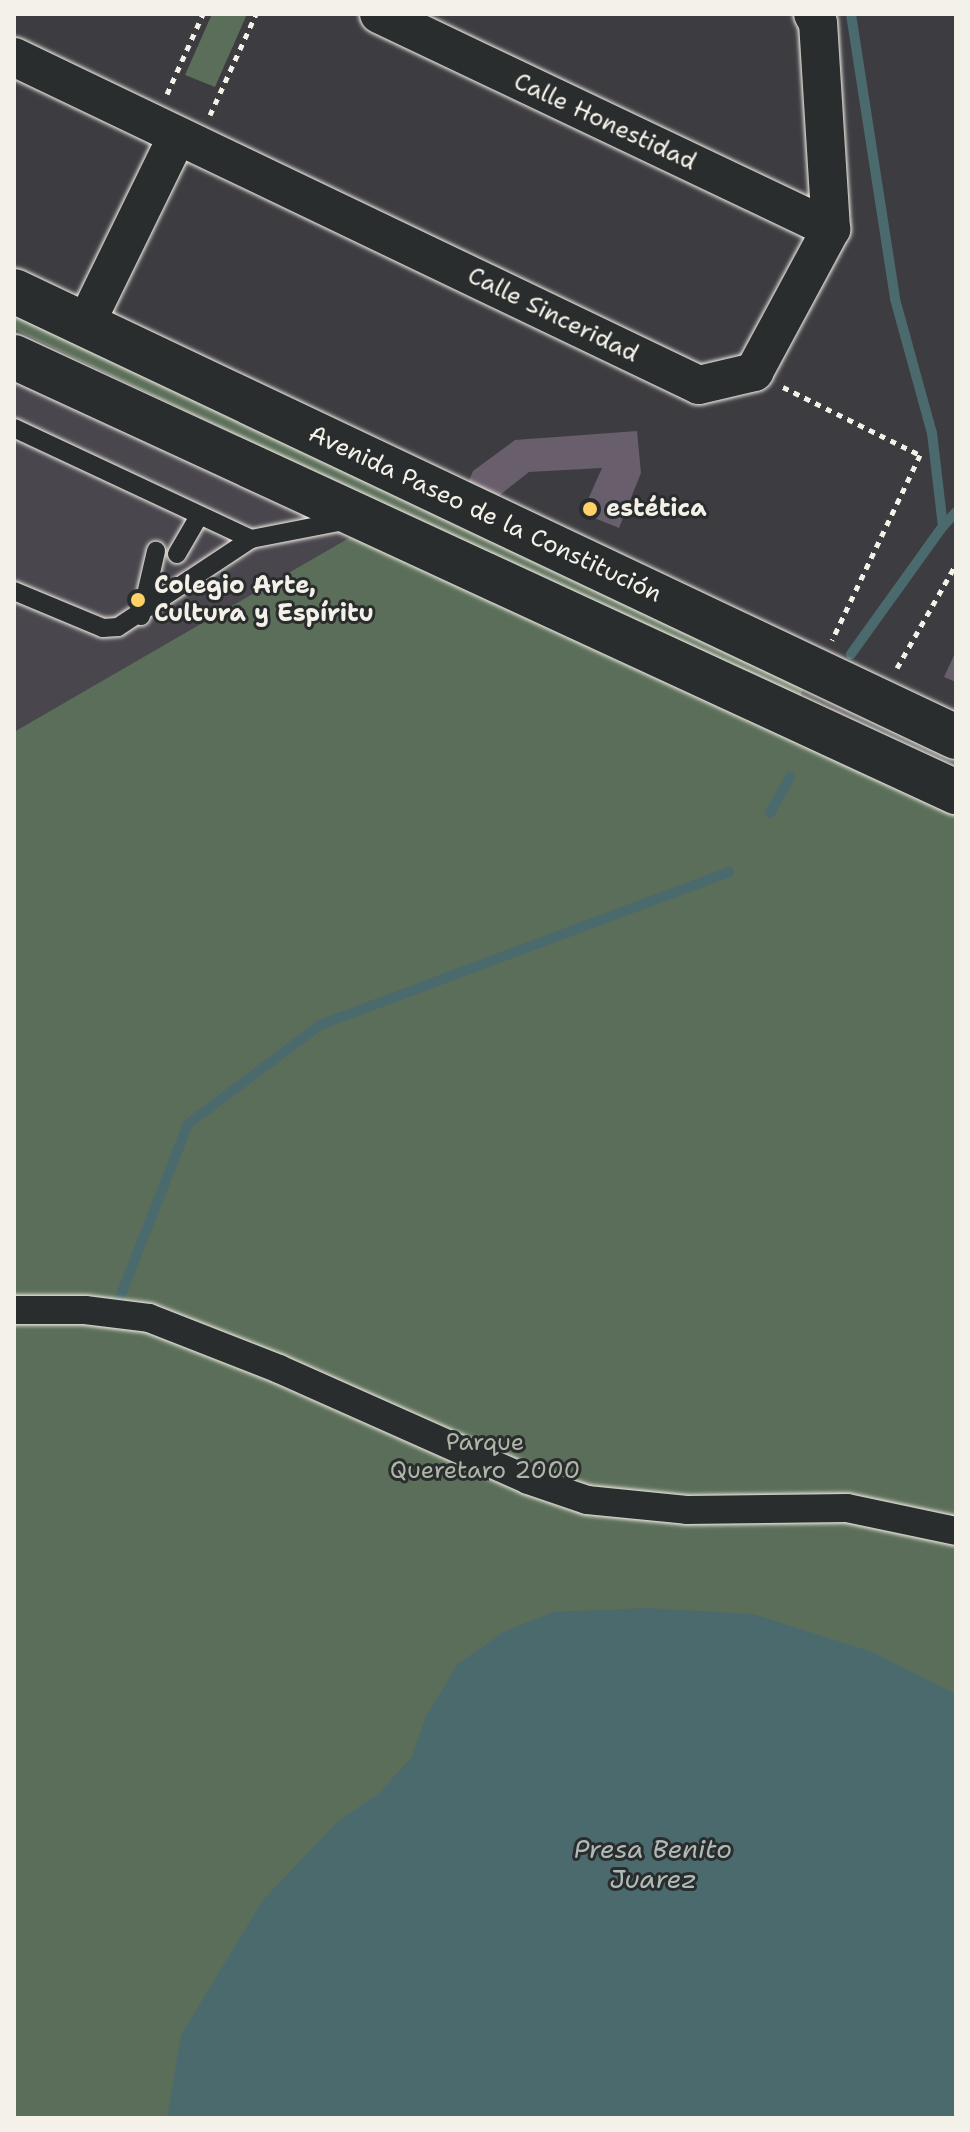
<!DOCTYPE html>
<html>
<head>
<meta charset="utf-8">
<style>
  body { margin:0 }
  #map { position:relative; width:970px; height:2132px; overflow:hidden; background:#3d3c41; font-family:"Shantell Sans",sans-serif }
  div>[style] { position:absolute }
  .built>* { inset:0; background:#4a464e }
  .green>* { inset:0; background:#5b6e59 }
  .water>* { inset:0; background:#4b6a6d }
  .stream>* { height:10px; margin:-5px; padding:0 5px; transform-origin:5px; border-radius:5px; background:#4b6a6d }
  .building>* { inset:0; background:#695e6c }
  .path>* { height:5px; margin-top:-2.5px; transform-origin:0; background:repeating-linear-gradient(90deg,#f4f1e8 0 6px,transparent 0 12px) }
  .roads { filter:drop-shadow(0 0 2px #f4f1e8) drop-shadow(0 0 2px #f4f1e8) }
  .service>* { height:18px; margin:-9px; padding:0 9px; transform-origin:9px; border-radius:9px; background:#2a2d2e }
  .pedestrian>* { height:28px; margin:-14px; padding:0 14px; transform-origin:14px; border-radius:14px; background:#2a2d2e }
  .minor>* { height:38px; margin:-19px; padding:0 19px; transform-origin:19px; border-radius:19px; background:#2a2d2e }
  .tertiary>* { height:44px; margin:-22px; padding:0 22px; transform-origin:22px; border-radius:22px; background:#2a2d2e }
  .dots>* { width:22px; height:22px; translate:-50% -50%; box-sizing:border-box; border:4px solid #2a2d2e; border-radius:50% }
  span { translate:-50% -50%; white-space:nowrap; text-align:center; line-height:1.15; -webkit-text-stroke:6px #2a2d2e; paint-order:stroke }
  .street-label { font-size:24px; color:#f4f1e8 }
  .poi-label { font-size:24px; color:#f4f1e8; font-weight:700 }
  .left { translate:0 -50%; text-align:left }
  .park-label { font-size:24px; color:#afb6a8 }
  .water-label { font-size:26px; color:#b0bbb7; font-style:italic }
  .frame { position:absolute; inset:0; border:16px solid #f4f1e8; pointer-events:none }
</style>
</head>
<body>
<div id="map">
  <div class="built">
    <i style="clip-path:polygon(14px 358px,375px 523px,14px 754px)"></i>
  </div>
  <div class="green">
    <i style="clip-path:polygon(212px 14px,247px 14px,215px 87px,185px 75px)"></i>
    <i style="clip-path:polygon(14px 314px,805px 685px,798px 702px,14px 329px)"></i>
    <i style="clip-path:polygon(375px 523px,956px 792px,956px 2118px,14px 2118px,14px 732px)"></i>
  </div>
  <div class="water">
    <i style="clip-path:polygon(647px 1608px,753px 1614px,872px 1652px,956px 1694px,956px 2118px,167px 2118px,181px 2035px,263px 1900px,338px 1821px,378px 1794px,411px 1758px,427px 1714px,458px 1664px,503px 1632px,553px 1612px)"></i>
  </div>
  <div class="stream">
    <i style="left:851px;top:14px;width:288px;rotate:81.2deg"></i>
    <i style="left:895px;top:299px;width:139px;rotate:74.6deg"></i>
    <i style="left:932px;top:433px;width:94px;rotate:83.3deg"></i>
    <i style="left:943px;top:526px;width:158px;rotate:125.7deg"></i>
    <i style="left:943px;top:526px;width:19px;rotate:-47deg"></i>
    <i style="left:770px;top:813px;width:41px;rotate:-60.9deg"></i>
    <i style="left:117px;top:1305px;width:194px;rotate:-68.6deg"></i>
    <i style="left:188px;top:1124px;width:165px;rotate:-36.9deg"></i>
    <i style="left:320px;top:1025px;width:437px;rotate:-20.5deg"></i>
  </div>
  <div class="building">
    <i style="clip-path:polygon(637px 431px,641px 473px,619px 528px,582px 513px,602px 468px,529px 472px,496px 498px,467px 485px,473px 471px,515px 440px)"></i>
    <i style="clip-path:polygon(956px 651px,956px 682px,944px 677px)"></i>
  </div>
  <div class="path">
    <i style="left:167px;top:94px;width:88px;rotate:-65.8deg"></i>
    <i style="left:210px;top:115px;width:111px;rotate:-65.5deg"></i>
    <i style="left:783px;top:387px;width:153px;rotate:26.4deg"></i>
    <i style="left:920px;top:455px;width:205px;rotate:115.4deg"></i>
    <i style="left:897px;top:668px;width:120px;rotate:-60.4deg"></i>
  </div>
  <div class="roads">
    <div class="service">
      <i style="left:14px;top:428px;width:262px;rotate:25.1deg"></i>
      <i style="left:251px;top:539px;width:100px;rotate:-11deg"></i>
      <i style="left:177px;top:554px;width:44px;rotate:-59.9deg"></i>
      <i style="left:14px;top:591px;width:96px;rotate:22.6deg"></i>
      <i style="left:103px;top:628px;width:15px;rotate:-4deg"></i>
      <i style="left:118px;top:627px;width:159px;rotate:-33.5deg"></i>
      <i style="left:141px;top:616px;width:67px;rotate:-77deg"></i>
    </div>
    <div class="pedestrian">
      <i style="left:14px;top:1310px;width:71px"></i>
      <i style="left:85px;top:1310px;width:64px;rotate:7.1deg"></i>
      <i style="left:149px;top:1318px;width:140px;rotate:21.4deg"></i>
      <i style="left:279px;top:1369px;width:273px;rotate:24deg"></i>
      <i style="left:528px;top:1480px;width:62px;rotate:18.7deg"></i>
      <i style="left:587px;top:1500px;width:100px;rotate:5.7deg"></i>
      <i style="left:687px;top:1510px;width:160px;rotate:-0.7deg"></i>
      <i style="left:847px;top:1508px;width:111px;rotate:11.9deg"></i>
    </div>
    <div class="minor">
      <i style="left:379px;top:14px;width:501px;rotate:25.44deg"></i>
      <i style="left:14px;top:57px;width:759px;rotate:25.59deg"></i>
      <i style="left:699px;top:385px;width:57px;rotate:-13.3deg"></i>
      <i style="left:754px;top:372px;width:162px;rotate:-61.7deg"></i>
      <i style="left:831px;top:229px;width:206px;rotate:-93.6deg"></i>
      <i style="left:818px;top:23px;width:10px;rotate:-119deg"></i>
      <i style="left:85px;top:325px;width:210px;rotate:-64deg"></i>
    </div>
    <div class="tertiary">
      <i style="left:14px;top:291px;width:1042px;rotate:25.34deg"></i>
      <i style="left:14px;top:357px;width:1038px;rotate:24.79deg"></i>
    </div>
  </div>
  <div class="dots">
    <i style="left:590px;top:509px;background:#ffd166"></i>
    <i style="left:138px;top:600px;background:#ffd166"></i>
  </div>
  <div class="street-label">
    <span style="left:605px;top:122px;rotate:25deg">Calle Honestidad</span>
    <span style="left:553px;top:315px;rotate:26deg">Calle Sinceridad</span>
    <span style="left:485px;top:514px;rotate:25deg">Avenida Paseo de la Constitución</span>
  </div>
  <div class="poi-label">
    <span class="left" style="left:606px;top:509px">estética</span>
    <span class="left" style="left:154px;top:600px">Colegio Arte,<br>Cultura y Espíritu</span>
  </div>
  <div class="park-label">
    <span style="left:485px;top:1457px">Parque<br>Queretaro 2000</span>
  </div>
  <div class="water-label">
    <span style="left:653px;top:1864px">Presa Benito<br>Juarez</span>
  </div>
  <div class="frame"></div>
</div>
</body>
</html>
